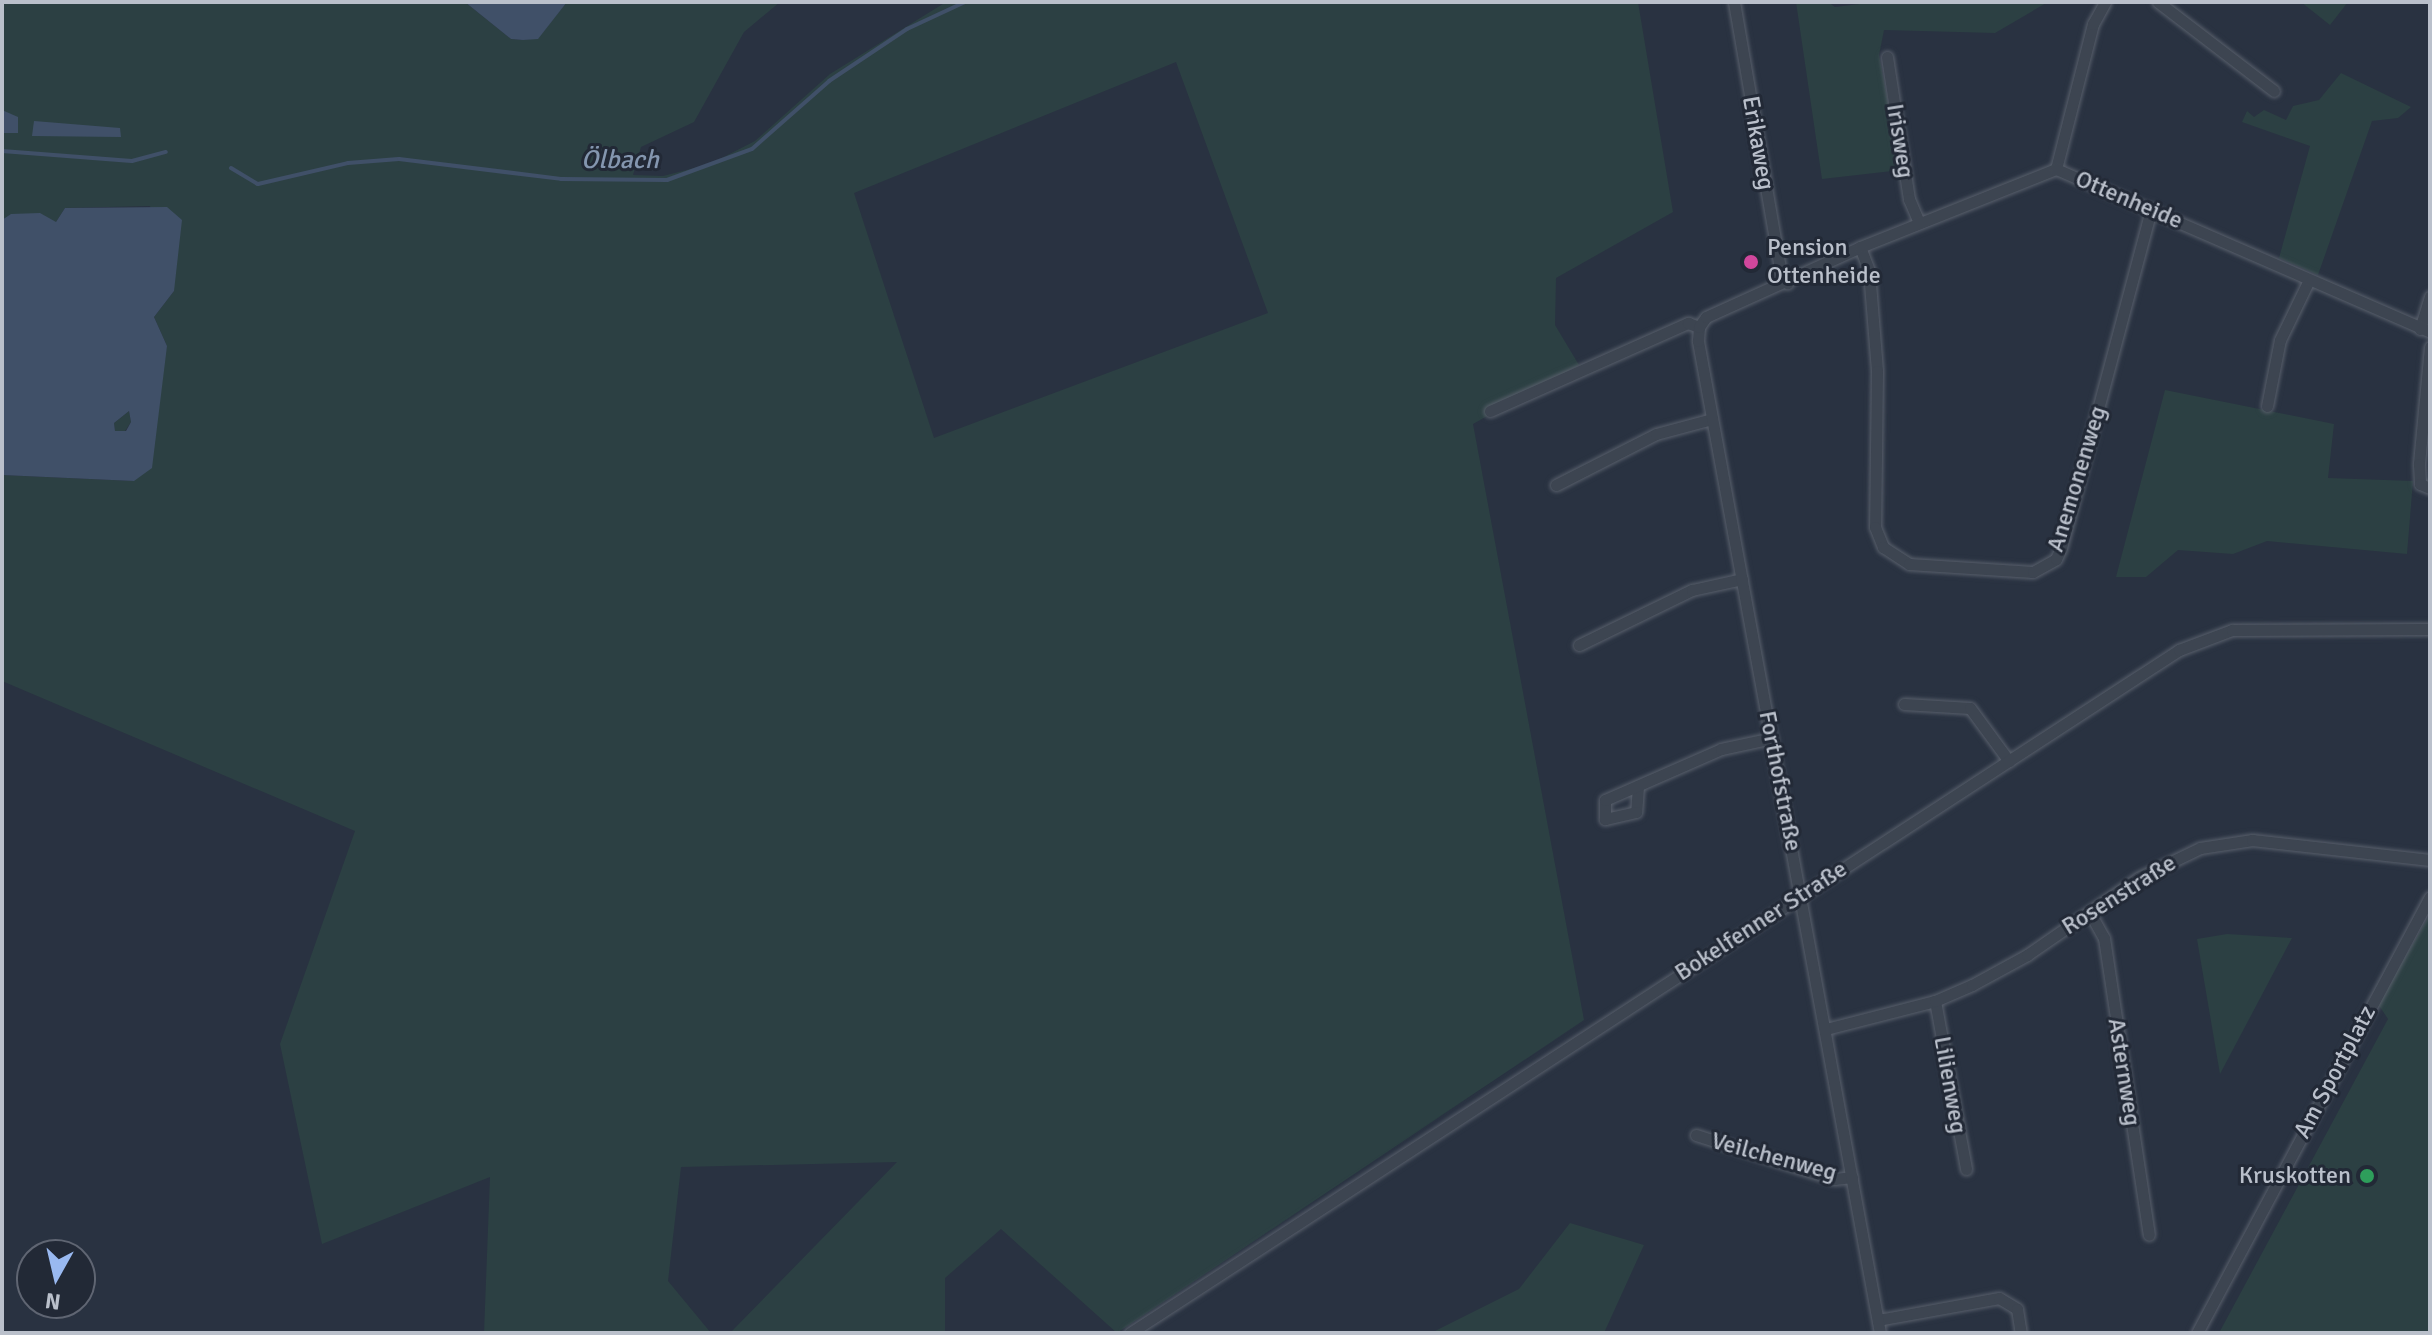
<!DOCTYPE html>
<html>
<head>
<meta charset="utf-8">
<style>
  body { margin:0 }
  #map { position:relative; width:2432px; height:1335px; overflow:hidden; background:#293241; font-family:Signika,sans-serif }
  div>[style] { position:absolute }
  .green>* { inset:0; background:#2c4043 }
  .water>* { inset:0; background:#405068 }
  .stream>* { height:4px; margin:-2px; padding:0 2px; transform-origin:2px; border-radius:2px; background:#405068 }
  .roads { filter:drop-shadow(0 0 2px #585f6b) drop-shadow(0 0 2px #585f6b) }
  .minor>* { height:11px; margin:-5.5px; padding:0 5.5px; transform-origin:5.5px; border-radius:5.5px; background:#3d4551 }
  .dots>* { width:22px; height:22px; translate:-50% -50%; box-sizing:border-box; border:4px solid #222936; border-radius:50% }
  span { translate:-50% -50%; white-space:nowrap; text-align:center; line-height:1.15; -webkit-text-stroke:6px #222936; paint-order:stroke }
  .street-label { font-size:24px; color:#bac0cb }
  .poi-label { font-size:24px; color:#bac0cb }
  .left { translate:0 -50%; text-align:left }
  .right { translate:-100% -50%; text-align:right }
  .water-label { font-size:26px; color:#8496af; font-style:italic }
  .frame { position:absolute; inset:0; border:4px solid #bac0cb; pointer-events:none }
  .north { position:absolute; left:16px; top:1239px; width:80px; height:80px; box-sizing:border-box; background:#222936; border:2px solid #5f6572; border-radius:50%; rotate:188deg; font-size:22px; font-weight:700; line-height:32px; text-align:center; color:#bac0cb }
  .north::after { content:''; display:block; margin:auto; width:28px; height:36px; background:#99b9f1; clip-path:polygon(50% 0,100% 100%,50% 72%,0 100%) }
</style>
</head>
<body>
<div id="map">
  <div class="green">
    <i style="clip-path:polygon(evenodd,2px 2px,465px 2px,511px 39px,523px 40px,538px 38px,567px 2px,780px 2px,744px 32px,694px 122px,641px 147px,633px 175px,663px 176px,710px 164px,755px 141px,830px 74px,946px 2px,1638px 2px,1673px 212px,1556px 278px,1555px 325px,1579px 365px,1473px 424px,1584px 1020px,1117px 1333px,1001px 1229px,945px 1278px,945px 1333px,730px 1333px,897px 1162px,681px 1167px,668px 1281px,711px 1333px,484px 1333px,490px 1177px,322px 1244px,280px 1044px,355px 831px,2px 681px,2px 475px,134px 481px,167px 346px,154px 317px,174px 291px,150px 206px,65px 208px,56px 222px,2px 220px,2px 2px,1176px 62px,1268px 313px,934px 438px,854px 193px,1176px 62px)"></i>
    <i style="clip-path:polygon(1796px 2px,1828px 2px,1835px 7px,1876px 2px,2048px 2px,1995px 33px,1884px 30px,1879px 55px,1901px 170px,1822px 179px)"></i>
    <i style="clip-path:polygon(2301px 2px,2348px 2px,2330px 25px)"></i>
    <i style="clip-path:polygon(2341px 73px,2411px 107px,2398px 118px,2372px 121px,2318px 275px,2279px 258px,2310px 146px,2242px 122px,2247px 111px,2254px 117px,2264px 110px,2286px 120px,2293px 106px,2319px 100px)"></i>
    <i style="clip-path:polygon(2165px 390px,2334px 424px,2328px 478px,2413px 481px,2407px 554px,2267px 541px,2233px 554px,2178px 550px,2146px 577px,2116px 577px)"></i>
    <i style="clip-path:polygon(129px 411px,131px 422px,125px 431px,115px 431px,114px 423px)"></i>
    <i style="clip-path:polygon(2430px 914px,2430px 1333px,2219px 1333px,2388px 1019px,2378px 1004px)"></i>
    <i style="clip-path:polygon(2227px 934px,2292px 938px,2220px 1074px,2197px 939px)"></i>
    <i style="clip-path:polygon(1570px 1223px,1644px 1245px,1604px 1333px,1431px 1333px,1519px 1289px)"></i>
  </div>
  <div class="water">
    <i style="clip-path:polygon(465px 2px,567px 2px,538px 39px,523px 40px,511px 39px)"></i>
    <i style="clip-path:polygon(2px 110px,18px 117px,18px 133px,2px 133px)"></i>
    <i style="clip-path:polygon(34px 121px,120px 128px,121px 137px,32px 136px)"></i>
    <i style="clip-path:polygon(evenodd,167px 207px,182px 220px,174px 291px,154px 317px,167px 346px,152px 468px,134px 481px,2px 475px,2px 220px,11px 214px,40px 213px,56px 222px,65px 208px,167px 207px,129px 411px,131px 422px,126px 431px,115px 431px,114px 423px,129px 411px)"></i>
  </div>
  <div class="stream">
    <i style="left:2px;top:151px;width:130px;rotate:4.4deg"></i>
    <i style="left:132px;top:161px;width:35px;rotate:-15deg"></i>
    <i style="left:231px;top:168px;width:31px;rotate:31deg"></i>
    <i style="left:258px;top:184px;width:92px;rotate:-13.1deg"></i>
    <i style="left:348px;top:163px;width:51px;rotate:-4.5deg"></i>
    <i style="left:399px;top:159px;width:163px;rotate:7deg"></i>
    <i style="left:561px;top:179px;width:106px;rotate:0.5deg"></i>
    <i style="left:667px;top:180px;width:90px;rotate:-20deg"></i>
    <i style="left:752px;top:149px;width:103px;rotate:-41.4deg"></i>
    <i style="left:829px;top:81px;width:94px;rotate:-33.7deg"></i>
    <i style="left:907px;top:29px;width:64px;rotate:-25deg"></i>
  </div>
  <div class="roads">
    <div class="minor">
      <i style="left:1734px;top:2px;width:271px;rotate:80.2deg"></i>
      <i style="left:1780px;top:269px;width:16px;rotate:63deg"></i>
      <i style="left:2158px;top:2px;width:146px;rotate:37.5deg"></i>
      <i style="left:1887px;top:57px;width:144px;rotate:81.2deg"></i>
      <i style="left:1909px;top:199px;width:25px;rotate:67deg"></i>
      <i style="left:2056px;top:169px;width:150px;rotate:-75.7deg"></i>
      <i style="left:2093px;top:24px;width:25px;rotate:-61deg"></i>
      <i style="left:1860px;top:247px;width:26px;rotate:69deg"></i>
      <i style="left:1869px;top:271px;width:100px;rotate:85.4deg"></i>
      <i style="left:1877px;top:371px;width:156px;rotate:90.7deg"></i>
      <i style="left:1875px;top:527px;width:22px;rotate:68deg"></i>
      <i style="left:1883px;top:547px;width:31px;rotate:33deg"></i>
      <i style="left:1909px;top:564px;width:124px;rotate:3.7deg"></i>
      <i style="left:2033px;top:572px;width:26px;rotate:-29deg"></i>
      <i style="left:2056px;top:559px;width:12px;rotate:-66deg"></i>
      <i style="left:2061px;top:548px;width:351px;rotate:-75.1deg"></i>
      <i style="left:2420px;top:329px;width:34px;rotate:-73deg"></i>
      <i style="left:2430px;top:347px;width:118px;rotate:95.4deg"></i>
      <i style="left:2419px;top:464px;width:20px;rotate:87deg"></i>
      <i style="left:2420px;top:484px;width:11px;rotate:22deg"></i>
      <i style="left:2267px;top:406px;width:67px;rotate:-78.9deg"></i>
      <i style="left:2280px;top:340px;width:67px;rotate:-64.2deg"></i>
      <i style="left:1490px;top:411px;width:217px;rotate:-24deg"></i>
      <i style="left:1688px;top:323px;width:12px;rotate:20deg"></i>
      <i style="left:1556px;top:485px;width:112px;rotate:-27deg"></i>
      <i style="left:1656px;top:434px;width:58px;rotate:-15deg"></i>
      <i style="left:1579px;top:645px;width:126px;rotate:-26deg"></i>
      <i style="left:1692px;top:590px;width:51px;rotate:-12.4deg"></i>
      <i style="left:1904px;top:704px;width:66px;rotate:3.5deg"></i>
      <i style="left:1970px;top:708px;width:66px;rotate:53.7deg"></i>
      <i style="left:1638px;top:786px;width:26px;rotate:94deg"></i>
      <i style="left:1636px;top:812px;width:32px;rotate:167deg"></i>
      <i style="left:1605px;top:819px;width:19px;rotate:-90deg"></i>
      <i style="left:1605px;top:800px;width:127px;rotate:-23.7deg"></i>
      <i style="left:1721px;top:749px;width:52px;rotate:-12.2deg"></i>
      <i style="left:2090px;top:913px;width:29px;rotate:61deg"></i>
      <i style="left:2104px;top:938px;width:300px;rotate:81.4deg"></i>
      <i style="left:1935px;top:1001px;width:171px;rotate:79.5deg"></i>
      <i style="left:1826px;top:1029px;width:113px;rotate:-14.4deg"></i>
      <i style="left:1935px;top:1001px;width:40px;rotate:-23.4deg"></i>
      <i style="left:1972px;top:985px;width:63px;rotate:-28.6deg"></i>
      <i style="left:2027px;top:955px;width:135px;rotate:-34.7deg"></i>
      <i style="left:2138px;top:878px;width:69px;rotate:-25.8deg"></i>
      <i style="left:2200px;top:848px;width:53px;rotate:-8.7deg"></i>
      <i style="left:2252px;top:840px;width:179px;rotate:6.4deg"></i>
      <i style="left:1696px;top:1135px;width:145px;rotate:17.7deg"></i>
      <i style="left:1834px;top:1179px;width:18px;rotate:-6deg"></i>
      <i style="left:1878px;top:1320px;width:123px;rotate:-10.3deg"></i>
      <i style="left:1999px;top:1298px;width:21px;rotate:31deg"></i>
      <i style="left:2017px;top:1309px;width:24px;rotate:81deg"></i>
      <i style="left:1130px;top:1333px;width:1252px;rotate:-33.07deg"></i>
      <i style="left:2179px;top:650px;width:57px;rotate:-20.7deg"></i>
      <i style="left:2232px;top:630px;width:198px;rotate:-0.3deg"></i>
      <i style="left:1880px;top:1333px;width:1009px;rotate:-100.4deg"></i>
      <i style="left:1698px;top:341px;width:14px;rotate:-86deg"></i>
      <i style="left:1699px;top:327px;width:12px;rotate:-55deg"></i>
      <i style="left:1706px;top:317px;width:169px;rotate:-24.4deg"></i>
      <i style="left:1860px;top:247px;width:211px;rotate:-21.7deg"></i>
      <i style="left:2056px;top:169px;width:408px;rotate:23.5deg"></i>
      <i style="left:2197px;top:1333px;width:494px;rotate:-61.9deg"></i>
    </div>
  </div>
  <div class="dots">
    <i style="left:1751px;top:262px;background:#d1479c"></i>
    <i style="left:2367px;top:1176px;background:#2e9e5b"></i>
  </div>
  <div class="street-label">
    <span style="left:1900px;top:141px;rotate:81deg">Irisweg</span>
    <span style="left:1758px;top:143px;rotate:80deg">Erikaweg</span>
    <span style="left:2129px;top:200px;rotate:23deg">Ottenheide</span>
    <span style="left:2077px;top:479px;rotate:-73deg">Anemonenweg</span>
    <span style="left:1780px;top:781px;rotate:79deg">Forthofstraße</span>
    <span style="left:2119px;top:895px;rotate:-32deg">Rosenstraße</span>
    <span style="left:1761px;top:921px;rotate:-33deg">Bokelfenner Straße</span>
    <span style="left:2124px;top:1072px;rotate:81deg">Asternweg</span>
    <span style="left:2335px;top:1072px;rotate:-62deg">Am Sportplatz</span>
    <span style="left:1950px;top:1085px;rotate:80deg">Lilienweg</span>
    <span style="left:1774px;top:1157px;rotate:15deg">Veilchenweg</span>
  </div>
  <div class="poi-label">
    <span class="left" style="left:1767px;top:262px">Pension<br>Ottenheide</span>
    <span class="right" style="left:2351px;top:1176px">Kruskotten</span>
  </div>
  <div class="water-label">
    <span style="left:620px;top:161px">Ölbach</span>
  </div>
  <div class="frame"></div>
  <div class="north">N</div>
</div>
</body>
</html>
